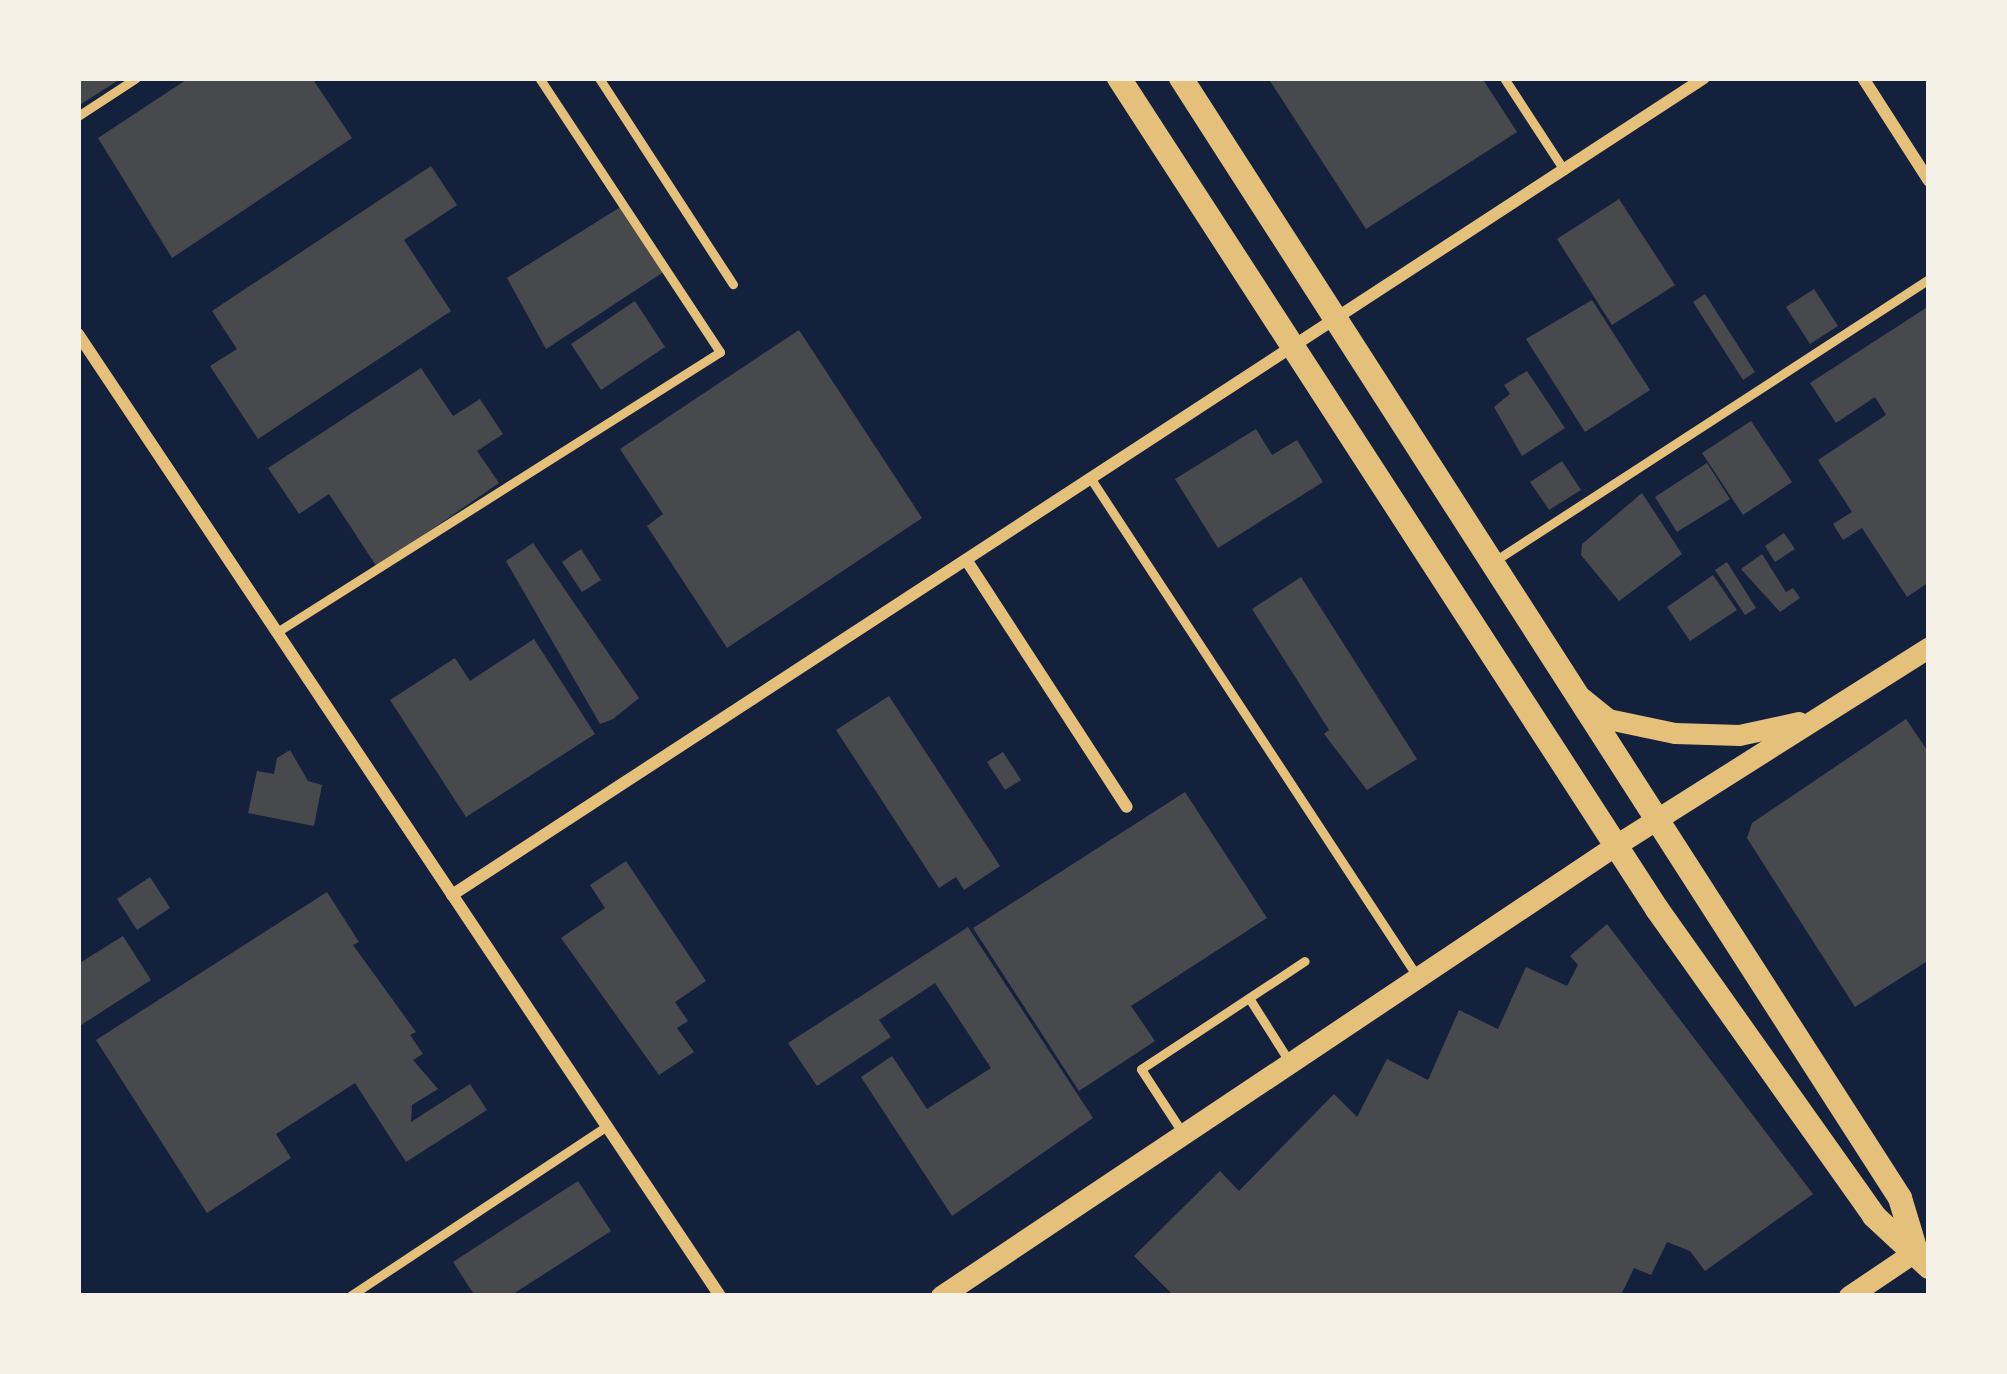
<!DOCTYPE html>
<html>
<head>
<meta charset="utf-8">
<style>
  body { margin:0 }
  #map { position:relative; width:2007px; height:1374px; overflow:hidden; background:#14213d; font-family:Overpass,sans-serif }
  div>[style] { position:absolute }
  .building>* { inset:0; background:#48494c }
  .service>* { height:9px; margin:-4.5px; padding:0 4.5px; transform-origin:4.5px; border-radius:4.5px; background:#e5c07b }
  .minor>* { height:12px; margin:-6px; padding:0 6px; transform-origin:6px; border-radius:6px; background:#e5c07b }
  .tertiary>* { height:21px; margin:-10.5px; padding:0 10.5px; transform-origin:10.5px; border-radius:10.5px; background:#e5c07b }
  .secondary>* { height:24px; margin:-12px; padding:0 12px; transform-origin:12px; border-radius:12px; background:#e5c07b }
  span { translate:-50% -50%; white-space:nowrap; text-align:center; line-height:1.15; -webkit-text-stroke:12px #f6f1e7; paint-order:stroke }
  .frame { position:absolute; inset:0; border:81px solid #f6f1e7; pointer-events:none }
</style>
</head>
<body>
<div id="map">
  <div class="building">
    <i style="clip-path:polygon(78px 78px,122px 78px,78px 106px)"></i>
    <i style="clip-path:polygon(189px 78px,312px 78px,352px 138px,172px 258px,98px 138px)"></i>
    <i style="clip-path:polygon(1268px 78px,1482px 78px,1517px 132px,1366px 229px)"></i>
    <i style="clip-path:polygon(431px 166px,457px 205px,404px 240px,451px 311px,258px 439px,210px 366px,237px 349px,212px 311px)"></i>
    <i style="clip-path:polygon(1619px 199px,1675px 285px,1612px 325px,1557px 239px)"></i>
    <i style="clip-path:polygon(622px 206px,665px 271px,546px 349px,507px 278px)"></i>
    <i style="clip-path:polygon(1814px 289px,1838px 326px,1810px 344px,1786px 307px)"></i>
    <i style="clip-path:polygon(1705px 294px,1755px 372px,1743px 380px,1693px 302px)"></i>
    <i style="clip-path:polygon(1592px 300px,1650px 390px,1585px 432px,1526px 339px)"></i>
    <i style="clip-path:polygon(635px 301px,665px 347px,601px 390px,571px 344px)"></i>
    <i style="clip-path:polygon(1929px 306px,1929px 582px,1907px 597px,1862px 528px,1843px 540px,1833px 524px,1852px 512px,1818px 460px,1886px 415px,1875px 397px,1836px 423px,1810px 383px)"></i>
    <i style="clip-path:polygon(799px 330px,922px 518px,727px 648px,647px 526px,663px 514px,620px 449px)"></i>
    <i style="clip-path:polygon(421px 368px,453px 416px,480px 399px,503px 434px,477px 451px,499px 483px,377px 567px,329px 494px,299px 514px,268px 468px)"></i>
    <i style="clip-path:polygon(1527px 371px,1565px 428px,1522px 456px,1494px 407px,1510px 394px,1504px 385px)"></i>
    <i style="clip-path:polygon(1751px 421px,1792px 482px,1743px 515px,1702px 453px)"></i>
    <i style="clip-path:polygon(1256px 429px,1272px 455px,1297px 440px,1323px 482px,1218px 548px,1175px 479px)"></i>
    <i style="clip-path:polygon(1562px 461px,1581px 490px,1549px 510px,1530px 482px)"></i>
    <i style="clip-path:polygon(1707px 463px,1730px 499px,1677px 532px,1655px 497px)"></i>
    <i style="clip-path:polygon(1642px 493px,1682px 554px,1619px 601px,1581px 555px,1582px 544px)"></i>
    <i style="clip-path:polygon(1784px 533px,1795px 549px,1775px 562px,1765px 546px)"></i>
    <i style="clip-path:polygon(533px 543px,639px 698px,613px 719px,600px 724px,506px 561px)"></i>
    <i style="clip-path:polygon(581px 549px,601px 580px,582px 592px,562px 562px)"></i>
    <i style="clip-path:polygon(1762px 554px,1786px 592px,1793px 588px,1800px 598px,1780px 612px,1741px 569px)"></i>
    <i style="clip-path:polygon(1727px 562px,1756px 608px,1745px 615px,1715px 570px)"></i>
    <i style="clip-path:polygon(1713px 575px,1737px 610px,1690px 641px,1667px 607px)"></i>
    <i style="clip-path:polygon(1301px 577px,1417px 759px,1367px 790px,1324px 734px,1329px 730px,1252px 609px)"></i>
    <i style="clip-path:polygon(534px 639px,595px 734px,466px 817px,390px 700px,455px 658px,470px 681px)"></i>
    <i style="clip-path:polygon(889px 696px,1000px 866px,964px 890px,956px 877px,939px 888px,836px 730px)"></i>
    <i style="clip-path:polygon(1906px 719px,1929px 753px,1929px 960px,1855px 1007px,1747px 838px,1752px 823px)"></i>
    <i style="clip-path:polygon(290px 750px,308px 781px,322px 785px,314px 826px,248px 813px,257px 771px,274px 774px,277px 758px)"></i>
    <i style="clip-path:polygon(1003px 752px,1021px 780px,1005px 790px,987px 762px)"></i>
    <i style="clip-path:polygon(1185px 792px,1267px 918px,1131px 1006px,1155px 1041px,1079px 1091px,973px 928px)"></i>
    <i style="clip-path:polygon(626px 861px,706px 981px,675px 1002px,688px 1021px,677px 1028px,694px 1052px,659px 1075px,561px 938px,605px 908px,590px 885px)"></i>
    <i style="clip-path:polygon(150px 877px,170px 908px,137px 930px,117px 899px)"></i>
    <i style="clip-path:polygon(327px 892px,359px 942px,353px 945px,416px 1032px,410px 1035px,423px 1054px,413px 1060px,438px 1089px,412px 1105px,411px 1122px,470px 1084px,487px 1110px,406px 1162px,355px 1083px,276px 1134px,291px 1158px,207px 1213px,96px 1040px)"></i>
    <i style="clip-path:polygon(1607px 924px,1813px 1194px,1705px 1271px,1690px 1251px,1667px 1242px,1651px 1275px,1634px 1268px,1622px 1293px,1629px 1296px,1174px 1296px,1134px 1256px,1220px 1171px,1239px 1191px,1334px 1094px,1357px 1117px,1387px 1059px,1428px 1080px,1459px 1010px,1498px 1029px,1526px 967px,1567px 986px,1578px 965px,1570px 956px)"></i>
    <i style="clip-path:polygon(968px 927px,1093px 1118px,952px 1216px,861px 1077px,892px 1056px,927px 1109px,991px 1068px,935px 983px,879px 1020px,891px 1037px,817px 1086px,788px 1043px)"></i>
    <i style="clip-path:polygon(123px 936px,151px 980px,78px 1027px,78px 964px)"></i>
    <i style="clip-path:polygon(578px 1181px,611px 1231px,510px 1296px,475px 1296px,453px 1262px)"></i>
  </div>
  <div class="service">
    <i style="left:599px;top:78px;width:246px;rotate:57deg"></i>
    <i style="left:1504px;top:78px;width:110px;rotate:56.9deg"></i>
    <i style="left:78px;top:116px;width:69px;rotate:-33.2deg"></i>
    <i style="left:1091px;top:479px;width:594px;rotate:56.74deg"></i>
    <i style="left:1493px;top:562px;width:520px;rotate:-32.99deg"></i>
    <i style="left:277px;top:632px;width:524px;rotate:-32.3deg"></i>
    <i style="left:720px;top:352px;width:328px;rotate:-123.4deg"></i>
    <i style="left:1249px;top:998px;width:75px;rotate:57.6deg"></i>
    <i style="left:1182px;top:1132px;width:75px;rotate:-123.1deg"></i>
    <i style="left:1141px;top:1069px;width:196px;rotate:-33.4deg"></i>
    <i style="left:350px;top:1296px;width:308px;rotate:-33.5deg"></i>
  </div>
  <div class="minor">
    <i style="left:1863px;top:78px;width:122px;rotate:57.3deg"></i>
    <i style="left:78px;top:334px;width:1157px;rotate:56.28deg"></i>
    <i style="left:967px;top:561px;width:293px;rotate:57deg"></i>
    <i style="left:452px;top:895px;width:1495px;rotate:-33.13deg"></i>
  </div>
  <div class="tertiary">
    <i style="left:1582px;top:698px;width:33px;rotate:39deg"></i>
    <i style="left:1608px;top:719px;width:68px;rotate:11.8deg"></i>
    <i style="left:1675px;top:733px;width:64px;rotate:1.8deg"></i>
    <i style="left:1739px;top:735px;width:61px;rotate:-12.2deg"></i>
    <i style="left:941px;top:1296px;width:812px;rotate:-33.75deg"></i>
    <i style="left:1616px;top:845px;width:370px;rotate:-32.3deg"></i>
    <i style="left:1849px;top:1296px;width:81px;rotate:-33.9deg"></i>
  </div>
  <div class="secondary">
    <i style="left:1119px;top:78px;width:990px;rotate:57.08deg"></i>
    <i style="left:1657px;top:909px;width:376px;rotate:54.7deg"></i>
    <i style="left:1874px;top:1216px;width:75px;rotate:42.8deg"></i>
    <i style="left:1181px;top:78px;width:1331px;rotate:57.3deg"></i>
    <i style="left:1900px;top:1198px;width:55px;rotate:73.2deg"></i>
  </div>
  <div class="frame"></div>
</div>
</body>
</html>
